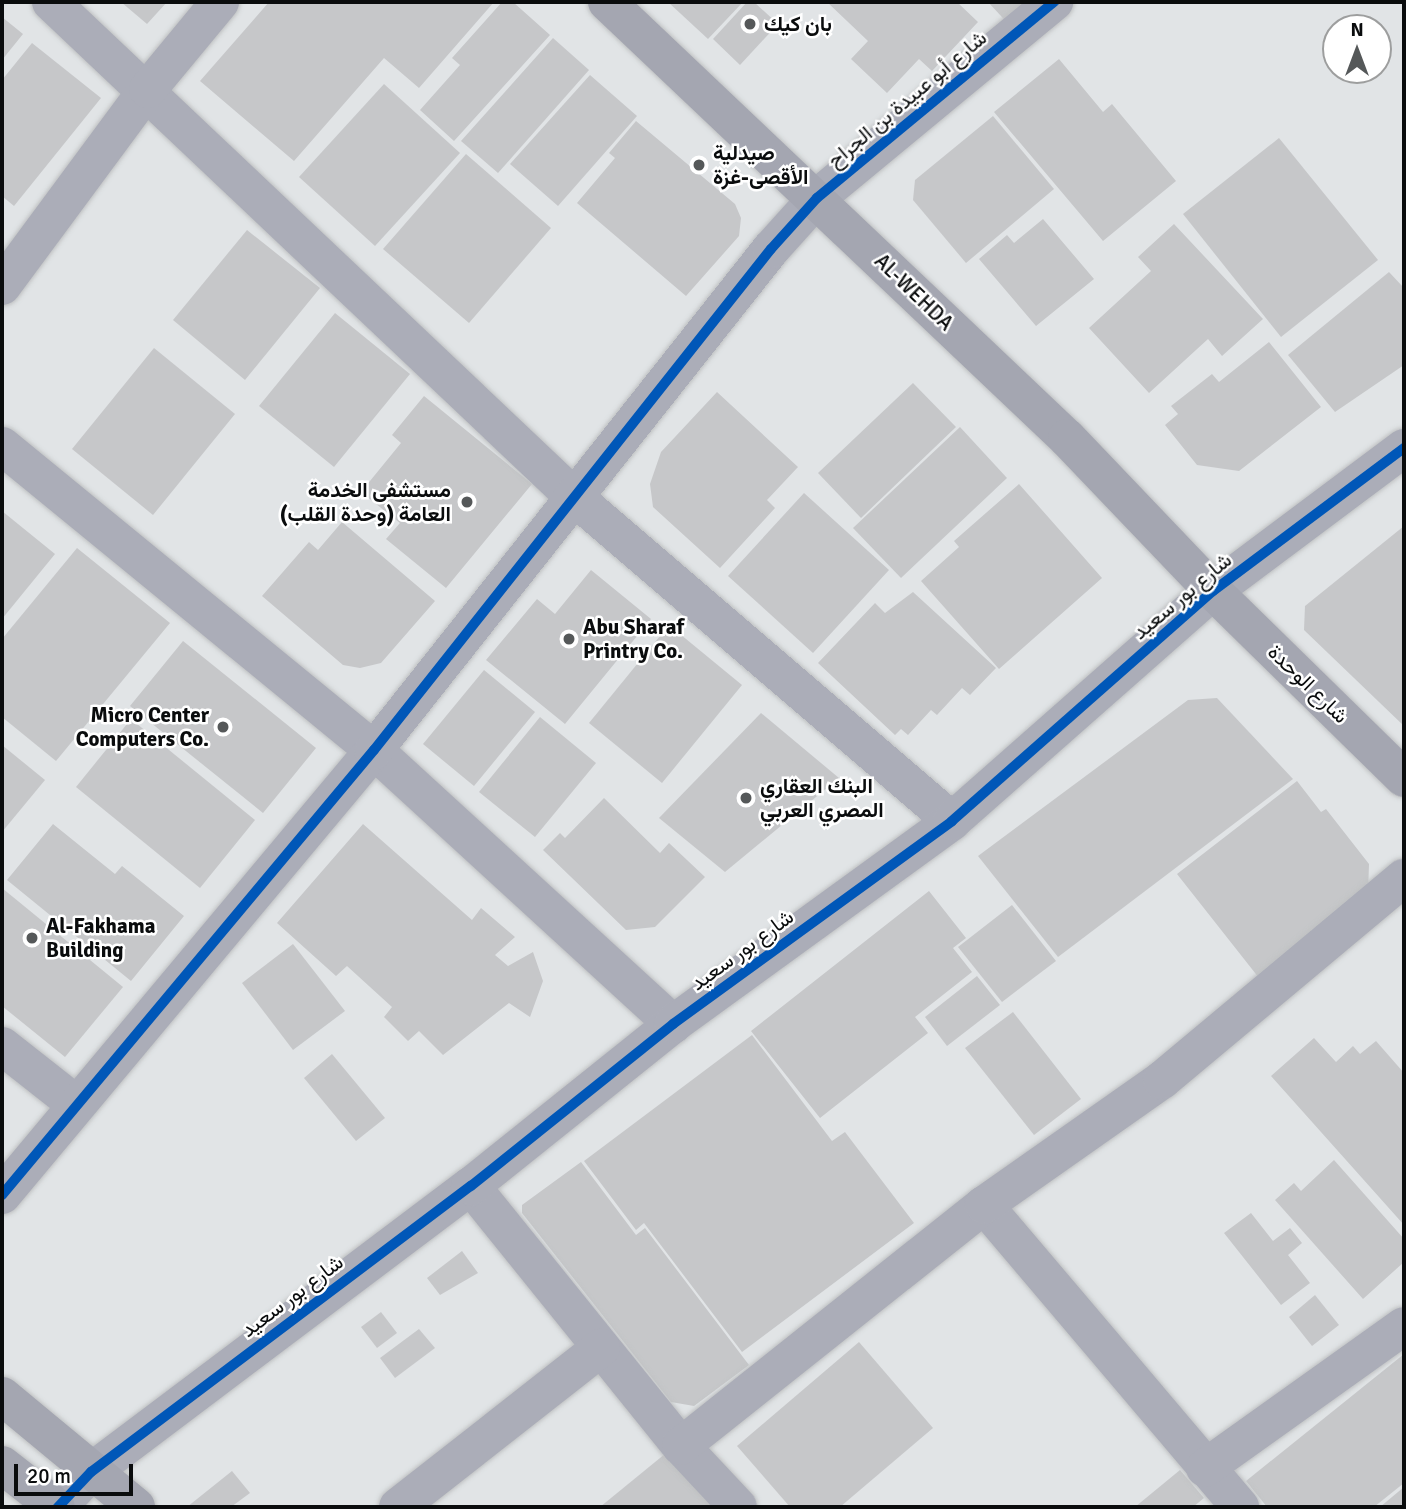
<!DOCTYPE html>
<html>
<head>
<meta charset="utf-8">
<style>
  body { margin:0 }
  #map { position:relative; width:1406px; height:1509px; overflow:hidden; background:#e1e4e6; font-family:Signika,Vazirmatn,sans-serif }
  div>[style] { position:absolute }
  .building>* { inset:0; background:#c6c7c9 }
  .roads { filter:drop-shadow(0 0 2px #bfc1c2) drop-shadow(0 0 2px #bfc1c2) }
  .minor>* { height:38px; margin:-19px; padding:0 19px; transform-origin:19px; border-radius:19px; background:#abadb8 }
  .major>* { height:38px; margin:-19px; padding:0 19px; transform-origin:19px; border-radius:19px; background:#a4a6b1 }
  .cycleway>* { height:10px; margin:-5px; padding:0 5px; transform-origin:5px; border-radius:5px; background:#0057b8 }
  .dots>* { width:19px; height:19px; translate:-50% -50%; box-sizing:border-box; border:4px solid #fff; border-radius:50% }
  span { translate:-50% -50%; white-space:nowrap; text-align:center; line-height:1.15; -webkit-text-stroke:5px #fff; paint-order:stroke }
  .poi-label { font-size:21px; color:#0a0c0d; font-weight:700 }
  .left { translate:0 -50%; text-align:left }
  .right { translate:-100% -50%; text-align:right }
  .street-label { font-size:21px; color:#0a0c0d }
  .frame { position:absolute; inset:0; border:4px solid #0a0c0d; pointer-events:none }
  .north { position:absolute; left:1322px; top:14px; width:70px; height:70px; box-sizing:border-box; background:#fff; border:2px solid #9d9e9e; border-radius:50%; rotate:0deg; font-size:19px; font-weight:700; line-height:28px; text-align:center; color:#0a0c0d }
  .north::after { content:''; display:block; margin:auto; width:24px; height:32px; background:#555859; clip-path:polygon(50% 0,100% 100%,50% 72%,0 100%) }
  .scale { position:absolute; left:14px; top:1464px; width:119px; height:32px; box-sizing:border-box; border:4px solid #0a0c0d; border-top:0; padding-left:9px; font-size:21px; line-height:24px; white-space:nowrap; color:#0a0c0d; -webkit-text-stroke:5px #fff; paint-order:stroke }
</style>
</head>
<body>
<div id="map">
  <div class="building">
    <i style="clip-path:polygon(121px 2px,167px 2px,147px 24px)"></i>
    <i style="clip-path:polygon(269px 2px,494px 2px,419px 88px,384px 58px,294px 161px,200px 81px)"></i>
    <i style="clip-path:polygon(502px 2px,513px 2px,550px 35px,454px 141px,420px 110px,460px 65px,452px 58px)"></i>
    <i style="clip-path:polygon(668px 2px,743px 2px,708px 39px)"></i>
    <i style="clip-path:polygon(747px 2px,754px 2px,778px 24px,740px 65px,713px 39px)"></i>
    <i style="clip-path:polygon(827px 2px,957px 2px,978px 22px,932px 71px,919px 59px,887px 93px,851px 59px,868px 41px)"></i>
    <i style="clip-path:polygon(988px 2px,1046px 2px,1014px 30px)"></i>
    <i style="clip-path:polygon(2px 17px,23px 34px,2px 60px)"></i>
    <i style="clip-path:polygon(553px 38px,589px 70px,498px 173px,461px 141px)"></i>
    <i style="clip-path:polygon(32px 43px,101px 98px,14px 206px,2px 196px,2px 80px)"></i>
    <i style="clip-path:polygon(1059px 59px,1103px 112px,1112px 104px,1176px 181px,1103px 241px,994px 112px)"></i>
    <i style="clip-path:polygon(590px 75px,637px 116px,558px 206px,510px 164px)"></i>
    <i style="clip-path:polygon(384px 84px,460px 153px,375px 246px,299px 177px)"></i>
    <i style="clip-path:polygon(993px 116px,1054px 189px,966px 263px,913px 200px,915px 180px)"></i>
    <i style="clip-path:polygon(636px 121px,735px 204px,741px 218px,739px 236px,686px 296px,577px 203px,615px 158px,609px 153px)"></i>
    <i style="clip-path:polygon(1279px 138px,1378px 260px,1281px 337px,1183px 214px)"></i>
    <i style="clip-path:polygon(466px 154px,551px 228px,469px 323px,383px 249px)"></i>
    <i style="clip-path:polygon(1043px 219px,1094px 279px,1036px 326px,979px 259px,1007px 235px,1014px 243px)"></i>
    <i style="clip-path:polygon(1174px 224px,1263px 319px,1222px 356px,1208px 339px,1149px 393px,1089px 328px,1151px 271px,1138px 257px)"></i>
    <i style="clip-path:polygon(247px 230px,320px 288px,245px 380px,173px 320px)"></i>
    <i style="clip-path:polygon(1389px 272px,1404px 288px,1404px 365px,1335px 412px,1288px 355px)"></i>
    <i style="clip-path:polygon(335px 313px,410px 374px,334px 467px,259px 406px)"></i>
    <i style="clip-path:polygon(1269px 342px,1321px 407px,1239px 471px,1197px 465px,1165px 425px,1178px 414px,1171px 406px,1212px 374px,1219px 382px)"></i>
    <i style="clip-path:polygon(154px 348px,235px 414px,153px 515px,72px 449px)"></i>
    <i style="clip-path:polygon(913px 383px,956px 427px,861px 518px,818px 473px)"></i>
    <i style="clip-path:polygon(717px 392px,798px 467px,767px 500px,775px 508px,720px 568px,653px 507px,650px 484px,661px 452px)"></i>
    <i style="clip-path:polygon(424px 396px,532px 484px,446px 588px,386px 539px,400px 523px,361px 492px,401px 443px,392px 435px)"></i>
    <i style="clip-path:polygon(960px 427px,1007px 478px,901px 578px,853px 528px)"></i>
    <i style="clip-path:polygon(1019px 484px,1102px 578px,999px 669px,921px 581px,959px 547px,954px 541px)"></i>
    <i style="clip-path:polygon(804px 493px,889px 570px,813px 653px,728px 576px)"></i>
    <i style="clip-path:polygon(2px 511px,55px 554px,2px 619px)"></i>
    <i style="clip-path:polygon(342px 522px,435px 601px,381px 663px,360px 668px,343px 665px,262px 596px,309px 542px,318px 550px)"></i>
    <i style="clip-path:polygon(1404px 526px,1404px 726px,1304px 630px,1305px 606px)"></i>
    <i style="clip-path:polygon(77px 548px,170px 623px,56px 761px,2px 717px,2px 639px)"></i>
    <i style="clip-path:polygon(591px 570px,651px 619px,565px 724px,486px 660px,537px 599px,555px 614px)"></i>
    <i style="clip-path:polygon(913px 592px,996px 668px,970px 695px,962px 688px,937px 715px,931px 710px,908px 735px,901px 729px,895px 735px,818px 663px,875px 603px,885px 613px)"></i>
    <i style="clip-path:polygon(669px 625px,742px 685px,662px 783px,589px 723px)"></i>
    <i style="clip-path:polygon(183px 641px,316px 748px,263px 813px,130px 706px)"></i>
    <i style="clip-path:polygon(484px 670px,535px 712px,474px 786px,423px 744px)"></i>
    <i style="clip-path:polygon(1217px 698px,1293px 779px,1058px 957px,978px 856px,1188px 700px)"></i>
    <i style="clip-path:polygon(761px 713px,839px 778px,725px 872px,659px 818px)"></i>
    <i style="clip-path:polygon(540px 717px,596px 763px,535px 837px,479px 792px)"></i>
    <i style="clip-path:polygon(131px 719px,255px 820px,200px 888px,76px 787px)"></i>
    <i style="clip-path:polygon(2px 745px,45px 780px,2px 832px)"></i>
    <i style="clip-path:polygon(1297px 781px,1321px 812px,1326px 809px,1369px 864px,1368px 894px,1259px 978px,1177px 874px)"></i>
    <i style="clip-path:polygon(604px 798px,660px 853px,669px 843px,705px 877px,655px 927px,626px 930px,543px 850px,560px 833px,565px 838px)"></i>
    <i style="clip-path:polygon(53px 824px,115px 874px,122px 866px,184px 916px,131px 981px,7px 880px)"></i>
    <i style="clip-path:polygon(363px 824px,472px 920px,481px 908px,515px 937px,495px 955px,508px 966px,533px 952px,543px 981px,530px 1017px,509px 1003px,443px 1055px,419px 1031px,408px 1041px,384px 1017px,392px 1007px,347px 966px,336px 976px,277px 923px)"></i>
    <i style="clip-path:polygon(2px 888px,123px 987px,65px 1057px,2px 1006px)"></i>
    <i style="clip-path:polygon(929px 891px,966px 938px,953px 948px,972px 972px,915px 1017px,928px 1033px,820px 1118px,751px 1031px)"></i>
    <i style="clip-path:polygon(1012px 905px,1056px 961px,1002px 1002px,958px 947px)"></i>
    <i style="clip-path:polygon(293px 944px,345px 1011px,293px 1050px,242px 983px)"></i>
    <i style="clip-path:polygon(977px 976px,1000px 1005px,947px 1046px,925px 1017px)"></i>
    <i style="clip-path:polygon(1013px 1012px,1081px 1099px,1034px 1135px,965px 1048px)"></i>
    <i style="clip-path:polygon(752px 1035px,832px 1141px,845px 1132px,914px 1223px,742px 1352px,644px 1223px,636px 1230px,584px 1161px)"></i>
    <i style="clip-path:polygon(1314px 1038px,1336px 1062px,1353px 1046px,1360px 1054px,1376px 1041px,1404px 1073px,1404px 1225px,1271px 1076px)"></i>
    <i style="clip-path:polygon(332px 1054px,385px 1118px,356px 1141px,304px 1078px)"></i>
    <i style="clip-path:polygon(1334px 1160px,1404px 1239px,1404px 1262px,1363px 1299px,1275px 1200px,1294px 1183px,1301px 1191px)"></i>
    <i style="clip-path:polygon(581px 1162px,636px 1235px,645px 1228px,749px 1365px,694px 1406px,671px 1402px,522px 1213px,522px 1205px)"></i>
    <i style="clip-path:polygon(1251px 1213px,1273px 1241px,1290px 1228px,1302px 1243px,1288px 1255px,1310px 1283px,1281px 1305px,1224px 1233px)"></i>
    <i style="clip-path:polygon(462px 1251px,478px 1273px,440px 1295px,427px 1278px)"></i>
    <i style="clip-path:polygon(1315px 1295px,1339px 1325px,1312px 1346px,1289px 1317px)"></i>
    <i style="clip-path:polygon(381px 1312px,397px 1333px,377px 1348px,361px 1327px)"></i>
    <i style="clip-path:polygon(419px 1329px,435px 1348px,395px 1378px,380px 1358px)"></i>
    <i style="clip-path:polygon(859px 1342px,933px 1428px,840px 1507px,790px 1507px,737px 1446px)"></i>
    <i style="clip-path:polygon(1404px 1354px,1404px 1483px,1374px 1507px,1267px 1507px,1246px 1481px)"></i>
    <i style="clip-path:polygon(671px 1449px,723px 1507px,600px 1507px)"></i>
    <i style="clip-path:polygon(1180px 1470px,1204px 1498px,1193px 1507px,1135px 1507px)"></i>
    <i style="clip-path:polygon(232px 1471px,250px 1493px,231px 1507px,187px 1507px)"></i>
    <i style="clip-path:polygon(1404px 1487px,1404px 1507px,1380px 1507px)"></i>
  </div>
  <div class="roads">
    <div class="minor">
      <i style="left:51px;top:2px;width:719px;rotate:43.42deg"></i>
      <i style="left:573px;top:496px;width:499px;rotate:40.6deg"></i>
      <i style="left:2px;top:286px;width:245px;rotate:-53.5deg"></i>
      <i style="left:148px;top:89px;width:113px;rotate:-50.4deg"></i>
      <i style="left:2px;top:446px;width:480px;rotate:39.3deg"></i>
      <i style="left:374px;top:750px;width:406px;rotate:42.5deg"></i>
      <i style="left:2px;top:1046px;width:95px;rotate:38.2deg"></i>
      <i style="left:471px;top:1186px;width:334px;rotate:51.1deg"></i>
      <i style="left:681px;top:1446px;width:83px;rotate:46.9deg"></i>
      <i style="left:2px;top:1195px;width:580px;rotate:-50.11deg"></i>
      <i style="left:374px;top:750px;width:639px;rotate:-51.61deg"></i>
      <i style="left:771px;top:249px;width:69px;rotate:-48deg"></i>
      <i style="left:817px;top:198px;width:308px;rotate:-39.6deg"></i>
      <i style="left:984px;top:1205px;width:396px;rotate:49.7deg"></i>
      <i style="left:681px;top:1446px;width:387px;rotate:-38.5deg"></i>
      <i style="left:984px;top:1205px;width:218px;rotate:-35.1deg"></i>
      <i style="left:1162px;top:1080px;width:315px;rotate:-39.9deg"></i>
      <i style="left:1205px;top:1468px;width:244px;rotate:-35.5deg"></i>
      <i style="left:58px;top:1507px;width:48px;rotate:-46.7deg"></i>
      <i style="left:91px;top:1472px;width:476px;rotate:-37deg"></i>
      <i style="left:471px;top:1186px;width:259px;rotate:-38.7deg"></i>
      <i style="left:673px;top:1024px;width:345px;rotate:-36deg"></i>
      <i style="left:952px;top:821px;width:348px;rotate:-41.4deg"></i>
      <i style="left:1213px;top:591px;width:239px;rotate:-36.8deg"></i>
      <i style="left:398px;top:1507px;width:258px;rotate:-38.1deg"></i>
    </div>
    <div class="major">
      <i style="left:607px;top:2px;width:634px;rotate:43.47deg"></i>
      <i style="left:1067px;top:438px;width:211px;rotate:46.3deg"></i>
      <i style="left:1213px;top:591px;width:267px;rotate:44.4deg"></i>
      <i style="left:2px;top:1396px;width:174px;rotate:39.6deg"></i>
      <i style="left:2px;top:1465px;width:68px;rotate:37.9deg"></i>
    </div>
  </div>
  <div class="cycleway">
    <i style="left:2px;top:1195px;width:580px;rotate:-50.11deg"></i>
    <i style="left:374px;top:750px;width:639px;rotate:-51.61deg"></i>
    <i style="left:771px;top:249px;width:69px;rotate:-48deg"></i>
    <i style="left:817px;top:198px;width:308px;rotate:-39.6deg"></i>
    <i style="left:58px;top:1507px;width:48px;rotate:-46.7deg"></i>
    <i style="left:91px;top:1472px;width:476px;rotate:-37deg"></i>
    <i style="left:471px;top:1186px;width:259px;rotate:-38.7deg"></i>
    <i style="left:673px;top:1024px;width:345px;rotate:-36deg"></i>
    <i style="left:952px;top:821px;width:348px;rotate:-41.4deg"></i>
    <i style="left:1213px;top:591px;width:239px;rotate:-36.8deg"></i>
  </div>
  <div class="dots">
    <i style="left:750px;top:24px;background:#555859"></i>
    <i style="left:699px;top:165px;background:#555859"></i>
    <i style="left:467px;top:502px;background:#555859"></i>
    <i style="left:569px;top:639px;background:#555859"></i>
    <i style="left:223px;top:727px;background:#555859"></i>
    <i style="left:746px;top:798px;background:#555859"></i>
    <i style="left:32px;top:938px;background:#555859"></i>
  </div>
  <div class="poi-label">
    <span class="left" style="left:764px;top:24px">بان كيك</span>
    <span class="left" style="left:713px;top:165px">صيدلية<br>الأقصى-غزة</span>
    <span class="right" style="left:451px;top:502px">مستشفى الخدمة<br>العامة (وحدة القلب)</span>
    <span class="left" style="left:583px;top:639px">Abu Sharaf<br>Printry Co.</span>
    <span class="right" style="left:209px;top:727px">Micro Center<br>Computers Co.</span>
    <span class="left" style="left:760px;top:798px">البنك العقاري<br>المصري العربي</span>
    <span class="left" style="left:46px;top:938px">Al-Fakhama<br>Building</span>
  </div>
  <div class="street-label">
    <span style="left:907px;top:99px;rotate:-40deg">شارع أبو عبيدة بن الجراح</span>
    <span style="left:914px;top:292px;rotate:44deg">AL-WEHDA</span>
    <span style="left:1182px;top:596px;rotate:-40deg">شارع بور سعيد</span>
    <span style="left:1308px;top:684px;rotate:44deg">شارع الوحدة</span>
    <span style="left:742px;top:950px;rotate:-36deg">شارع بور سعيد</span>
    <span style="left:292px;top:1296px;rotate:-37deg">شارع بور سعيد</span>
  </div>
  <div class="frame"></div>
  <div class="north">N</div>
  <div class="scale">20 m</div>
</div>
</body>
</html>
